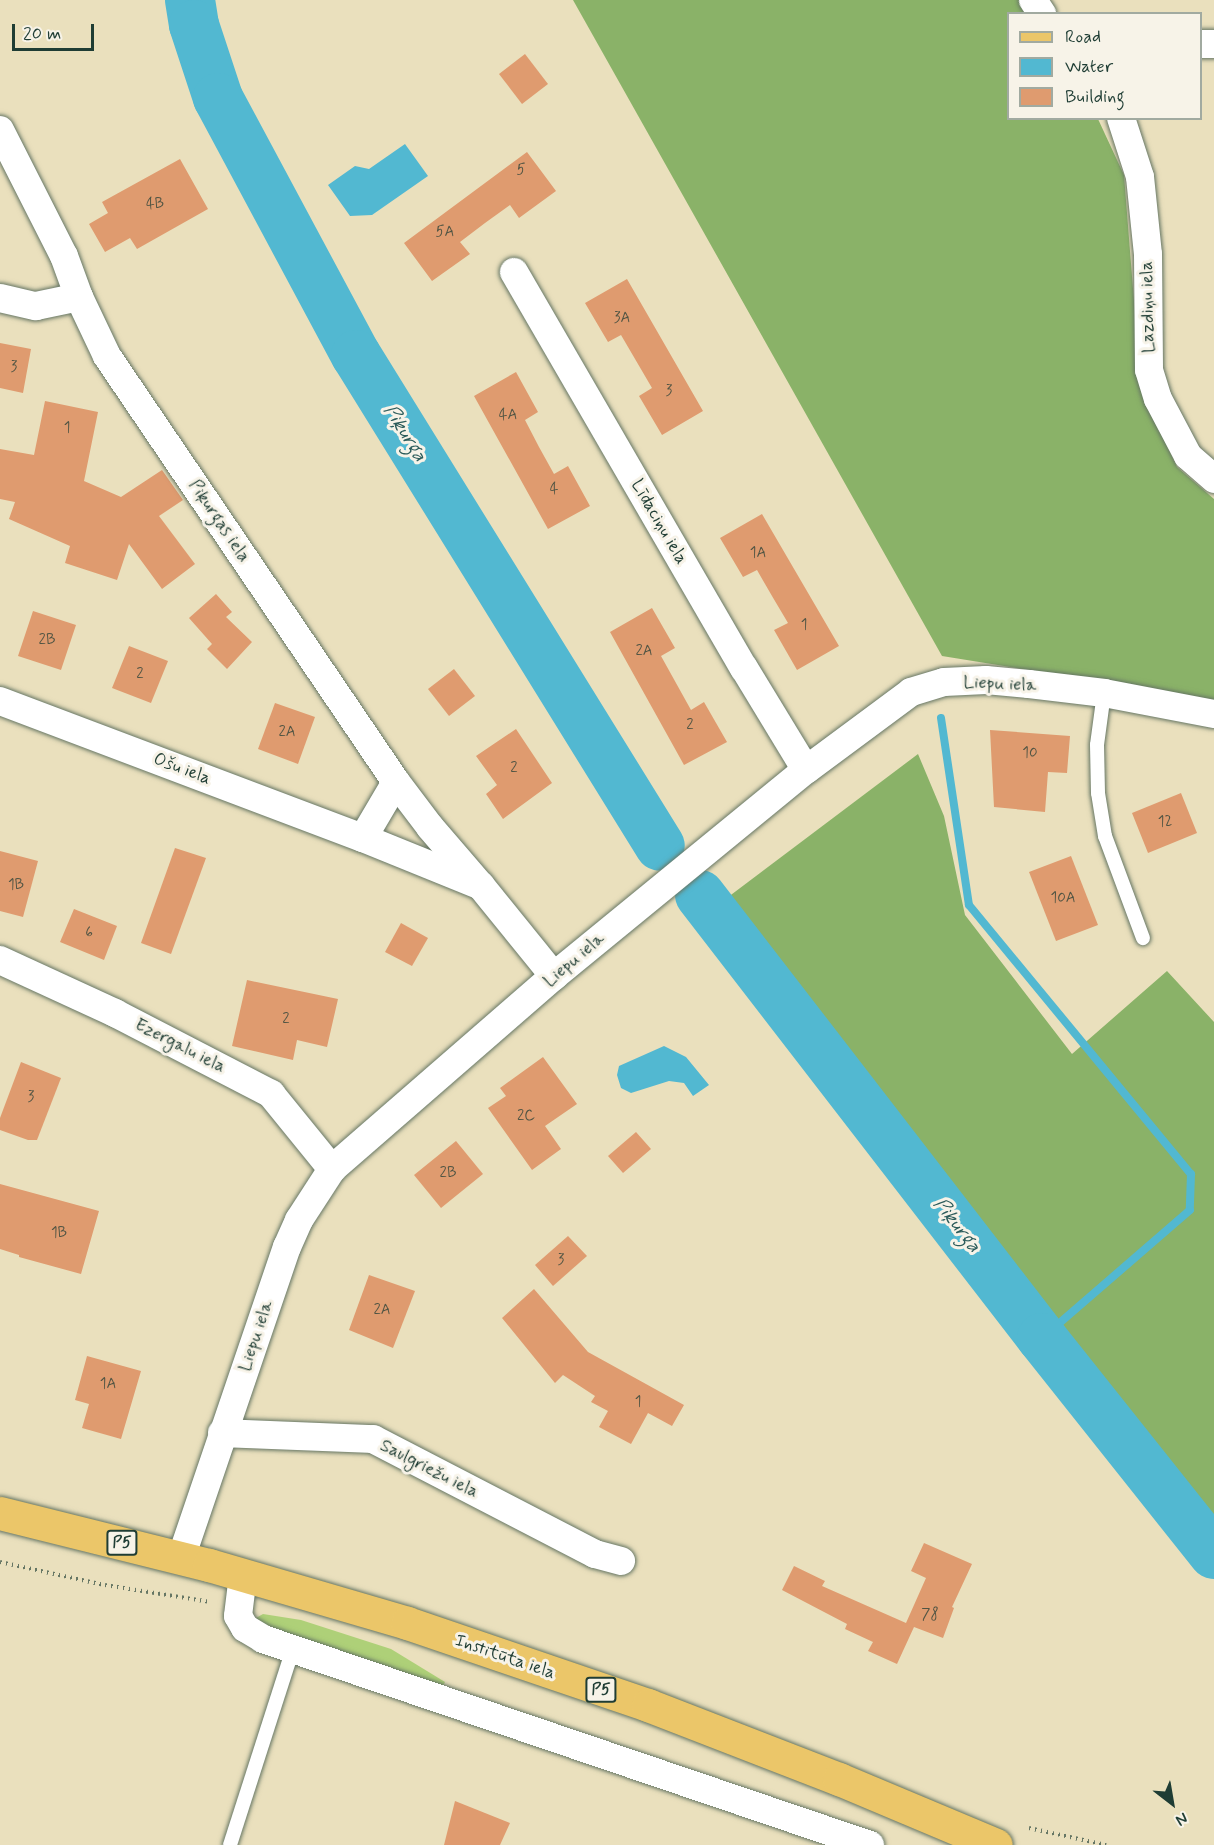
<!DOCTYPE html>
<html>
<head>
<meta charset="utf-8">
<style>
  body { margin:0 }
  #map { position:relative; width:1214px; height:1845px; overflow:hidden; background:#eae0bd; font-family:Mynerve,sans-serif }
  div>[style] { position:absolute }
  .green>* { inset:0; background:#aed078 }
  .forest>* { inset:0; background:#8ab268 }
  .water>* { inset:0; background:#52b8d1 }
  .stream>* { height:8px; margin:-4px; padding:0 4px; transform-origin:4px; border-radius:4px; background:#52b8d1 }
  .river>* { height:50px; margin:-25px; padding:0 25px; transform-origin:25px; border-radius:25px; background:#52b8d1 }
  .building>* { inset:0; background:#df9b6f }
  .path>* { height:4px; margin-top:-2px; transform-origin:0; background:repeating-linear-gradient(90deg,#667664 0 1.5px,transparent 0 6px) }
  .roads { filter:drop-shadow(0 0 2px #667664) drop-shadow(0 0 2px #667664) }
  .service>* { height:14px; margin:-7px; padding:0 7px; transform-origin:7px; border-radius:7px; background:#fff }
  .minor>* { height:28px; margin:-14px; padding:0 14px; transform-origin:14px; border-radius:14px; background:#fff }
  .primary>* { height:33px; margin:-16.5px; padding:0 16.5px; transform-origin:16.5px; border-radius:16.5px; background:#ebc669 }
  span { translate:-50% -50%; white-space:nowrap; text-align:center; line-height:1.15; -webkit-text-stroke:6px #f7f3e8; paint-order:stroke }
  .number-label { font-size:15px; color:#4f5443 }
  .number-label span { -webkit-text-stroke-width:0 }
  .shield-label span { padding:2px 4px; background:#f7f3e8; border:2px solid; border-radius:4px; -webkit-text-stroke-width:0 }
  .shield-label { font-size:16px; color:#1f3d34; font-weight:700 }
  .street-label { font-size:18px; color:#1f3d34 }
  .water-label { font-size:20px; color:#2c5c5b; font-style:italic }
  .legend { position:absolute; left:1007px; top:12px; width:195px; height:108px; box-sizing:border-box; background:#f7f3e8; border:2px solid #a1aaa0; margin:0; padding:8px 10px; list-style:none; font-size:18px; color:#1f3d34 }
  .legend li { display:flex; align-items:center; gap:12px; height:30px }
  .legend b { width:30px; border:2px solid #a1aaa0 }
  .north { position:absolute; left:1142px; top:1773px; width:60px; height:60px; -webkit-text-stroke:4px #f7f3e8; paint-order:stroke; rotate:149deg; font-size:16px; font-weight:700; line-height:24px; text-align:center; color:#1f3d34 }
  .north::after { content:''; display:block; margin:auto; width:21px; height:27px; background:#1f3d34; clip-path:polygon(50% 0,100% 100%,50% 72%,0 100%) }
  .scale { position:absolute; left:12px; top:24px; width:82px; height:27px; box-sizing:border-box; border:3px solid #1f3d34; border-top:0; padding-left:8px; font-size:18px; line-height:21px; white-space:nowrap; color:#1f3d34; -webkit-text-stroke:4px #f7f3e8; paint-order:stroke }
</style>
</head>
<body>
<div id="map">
  <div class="green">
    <i style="clip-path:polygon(263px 1614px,301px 1620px,391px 1649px,445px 1682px,441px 1690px,269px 1631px,256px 1618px)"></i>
  </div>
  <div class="forest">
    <i style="clip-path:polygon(573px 0,1020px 0,1029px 13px,1008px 14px,1008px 118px,1098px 119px,1124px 175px,1141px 390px,1177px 467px,1214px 499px,1214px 700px,942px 656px)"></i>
    <i style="clip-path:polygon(918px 754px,944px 816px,965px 915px,1072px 1054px,1167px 971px,1214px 1022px,1214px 1577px,695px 922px)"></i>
  </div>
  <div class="water">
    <i style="clip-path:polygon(405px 144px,428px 176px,372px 215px,350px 216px,328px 185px,355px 166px,369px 169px)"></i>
    <i style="clip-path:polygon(664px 1046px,686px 1057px,709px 1085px,693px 1096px,684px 1083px,669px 1081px,631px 1093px,621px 1088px,617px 1075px,619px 1066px)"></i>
  </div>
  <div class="stream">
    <i style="left:941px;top:718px;width:189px;rotate:81.5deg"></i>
    <i style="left:969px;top:905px;width:349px;rotate:50.5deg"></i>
    <i style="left:1191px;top:1174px;width:36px;rotate:92deg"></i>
    <i style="left:1190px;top:1210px;width:196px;rotate:139.1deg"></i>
  </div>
  <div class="river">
    <i style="left:190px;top:0;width:25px;rotate:81deg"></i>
    <i style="left:194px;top:25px;width:77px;rotate:71.8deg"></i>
    <i style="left:218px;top:98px;width:292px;rotate:61.8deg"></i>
    <i style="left:356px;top:355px;width:577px;rotate:58.24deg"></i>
    <i style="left:700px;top:895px;width:560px;rotate:52.33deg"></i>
    <i style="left:1042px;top:1338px;width:276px;rotate:51.5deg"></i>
  </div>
  <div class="building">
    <i style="clip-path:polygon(525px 54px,548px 84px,522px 104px,499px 74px)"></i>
    <i style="clip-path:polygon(527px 152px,556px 191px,519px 218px,510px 205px,485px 223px,460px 242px,470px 254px,432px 281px,404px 243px)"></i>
    <i style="clip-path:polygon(180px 159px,208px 209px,137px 249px,130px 238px,105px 252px,89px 224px,108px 213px,102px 202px)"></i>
    <i style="clip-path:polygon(627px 279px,703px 411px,662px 435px,639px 396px,652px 388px,621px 335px,608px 342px,585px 303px)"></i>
    <i style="clip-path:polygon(0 343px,31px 349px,23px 393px,0 388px)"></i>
    <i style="clip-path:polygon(516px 372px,538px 412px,525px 420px,539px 447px,554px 474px,568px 466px,590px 506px,548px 529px,474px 396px)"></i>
    <i style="clip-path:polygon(45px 401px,98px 412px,84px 481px,121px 497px,162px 470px,183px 500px,159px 516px,195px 564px,162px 589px,129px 544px,117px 580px,65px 563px,70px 546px,9px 519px,15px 502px,0 499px,0 449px,34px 455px)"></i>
    <i style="clip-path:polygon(762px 514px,839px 646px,797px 670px,774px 630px,788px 623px,772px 596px,757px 570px,743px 577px,720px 538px)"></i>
    <i style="clip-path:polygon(216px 594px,232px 612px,226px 617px,252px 642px,227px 669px,207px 649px,212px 644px,189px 618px)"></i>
    <i style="clip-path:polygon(652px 608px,675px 648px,661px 656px,691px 710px,704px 702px,727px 742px,684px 765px,610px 632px)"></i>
    <i style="clip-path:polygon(33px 611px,76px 625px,61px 670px,18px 656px)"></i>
    <i style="clip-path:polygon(129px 646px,168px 661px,151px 703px,112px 688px)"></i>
    <i style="clip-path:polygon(454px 669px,475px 696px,449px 716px,428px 689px)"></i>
    <i style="clip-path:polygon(275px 703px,315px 717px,298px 764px,258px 749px)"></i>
    <i style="clip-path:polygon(516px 729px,552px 783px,503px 819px,486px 794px,497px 785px,476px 756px)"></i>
    <i style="clip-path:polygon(990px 730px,1070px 736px,1067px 773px,1048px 772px,1045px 812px,994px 807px)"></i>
    <i style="clip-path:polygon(1181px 793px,1197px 833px,1148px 853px,1132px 813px)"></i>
    <i style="clip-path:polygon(175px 848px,206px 858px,171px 954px,141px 943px)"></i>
    <i style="clip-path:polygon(0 851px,38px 861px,23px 917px,0 911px)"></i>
    <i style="clip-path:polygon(1071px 856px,1098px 925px,1056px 941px,1029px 872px)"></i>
    <i style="clip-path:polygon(74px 909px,117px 926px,104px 960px,60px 942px)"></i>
    <i style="clip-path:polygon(401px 923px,428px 938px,412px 966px,385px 952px)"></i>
    <i style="clip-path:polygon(247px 980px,338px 999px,327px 1047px,297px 1040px,293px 1060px,232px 1046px)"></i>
    <i style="clip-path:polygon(543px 1057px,577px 1104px,545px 1126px,561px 1149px,532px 1170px,488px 1108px,506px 1096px,500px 1088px)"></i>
    <i style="clip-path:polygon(21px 1062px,61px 1078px,37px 1140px,28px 1140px,0 1130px,0 1118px)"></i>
    <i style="clip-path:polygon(636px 1132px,651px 1149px,623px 1173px,608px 1156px)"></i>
    <i style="clip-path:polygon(456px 1141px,483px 1174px,441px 1208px,414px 1175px)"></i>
    <i style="clip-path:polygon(0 1184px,99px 1211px,81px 1274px,19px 1257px,19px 1255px,0 1249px)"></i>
    <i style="clip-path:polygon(568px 1236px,587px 1256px,553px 1286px,535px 1265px)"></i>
    <i style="clip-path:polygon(369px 1275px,415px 1291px,393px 1348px,349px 1330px)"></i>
    <i style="clip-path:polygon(534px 1289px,588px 1352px,684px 1405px,672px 1426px,648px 1413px,631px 1444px,599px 1427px,608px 1411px,591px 1402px,595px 1396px,563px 1375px,555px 1383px,502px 1318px)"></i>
    <i style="clip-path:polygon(87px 1356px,141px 1371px,121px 1439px,82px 1428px,89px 1404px,75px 1400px)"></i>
    <i style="clip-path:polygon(924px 1543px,972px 1564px,952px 1607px,954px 1608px,943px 1638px,914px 1627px,897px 1664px,868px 1651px,873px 1642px,845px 1629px,847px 1624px,782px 1590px,794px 1566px,825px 1581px,822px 1586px,906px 1623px,926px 1578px,911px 1571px)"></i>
    <i style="clip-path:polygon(455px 1801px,510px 1823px,500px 1845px,444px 1845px)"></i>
  </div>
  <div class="path">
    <i style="left:0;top:1562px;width:107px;rotate:12.4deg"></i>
    <i style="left:105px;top:1585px;width:107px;rotate:9.1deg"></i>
    <i style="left:1029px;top:1828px;width:79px;rotate:12.4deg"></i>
  </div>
  <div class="roads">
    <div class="service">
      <i style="left:1104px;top:693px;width:52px;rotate:97.7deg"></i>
      <i style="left:1097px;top:745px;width:48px;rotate:88.8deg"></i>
      <i style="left:1098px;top:793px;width:44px;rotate:80.8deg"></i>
      <i style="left:1105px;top:836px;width:109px;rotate:69.6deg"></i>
      <i style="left:230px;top:1845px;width:206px;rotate:-72.2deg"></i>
    </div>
    <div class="minor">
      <i style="left:1033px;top:0;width:17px;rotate:57deg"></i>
      <i style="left:1200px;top:44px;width:14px"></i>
      <i style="left:1121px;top:118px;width:62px;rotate:72.1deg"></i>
      <i style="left:1140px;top:177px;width:77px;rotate:84.1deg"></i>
      <i style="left:1148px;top:254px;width:116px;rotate:89.5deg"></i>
      <i style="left:1149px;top:370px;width:30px;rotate:73deg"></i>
      <i style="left:1158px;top:399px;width:64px;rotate:62.2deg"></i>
      <i style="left:1188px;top:456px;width:35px;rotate:41deg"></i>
      <i style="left:0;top:130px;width:141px;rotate:63.1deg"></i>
      <i style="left:64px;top:256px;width:44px;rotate:69.9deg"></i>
      <i style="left:79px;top:297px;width:65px;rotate:64.6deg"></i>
      <i style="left:107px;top:356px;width:515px;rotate:55.85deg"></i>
      <i style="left:396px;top:782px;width:56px;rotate:52.9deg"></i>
      <i style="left:430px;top:827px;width:78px;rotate:49.2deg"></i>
      <i style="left:514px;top:272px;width:458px;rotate:59.9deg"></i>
      <i style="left:744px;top:668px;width:119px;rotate:58.7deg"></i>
      <i style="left:0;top:298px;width:37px;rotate:13deg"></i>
      <i style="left:36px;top:306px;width:44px;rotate:-11.8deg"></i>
      <i style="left:0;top:701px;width:388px;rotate:20.7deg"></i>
      <i style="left:363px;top:838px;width:65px;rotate:-59.5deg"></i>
      <i style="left:363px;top:838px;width:127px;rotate:22.1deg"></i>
      <i style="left:481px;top:886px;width:116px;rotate:51deg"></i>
      <i style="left:0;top:960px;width:127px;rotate:24.7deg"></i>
      <i style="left:115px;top:1013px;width:176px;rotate:27.4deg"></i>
      <i style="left:271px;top:1094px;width:97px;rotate:50.9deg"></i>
      <i style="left:222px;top:1433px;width:151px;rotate:2.3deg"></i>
      <i style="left:373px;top:1439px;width:250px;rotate:27.4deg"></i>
      <i style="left:595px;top:1554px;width:27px;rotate:15deg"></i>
      <i style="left:181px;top:1558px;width:329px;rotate:-71.2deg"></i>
      <i style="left:287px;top:1247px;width:30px;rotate:-66deg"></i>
      <i style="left:299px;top:1220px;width:61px;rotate:-57.1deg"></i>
      <i style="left:332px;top:1169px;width:294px;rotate:-41deg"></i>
      <i style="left:554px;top:976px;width:325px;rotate:-39.3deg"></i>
      <i style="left:806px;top:770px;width:131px;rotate:-36.6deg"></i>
      <i style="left:911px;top:692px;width:34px;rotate:-17deg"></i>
      <i style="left:944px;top:682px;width:42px;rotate:-2.7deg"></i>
      <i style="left:986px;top:680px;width:43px;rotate:5.3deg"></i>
      <i style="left:1029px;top:684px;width:76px;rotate:6.8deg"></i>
      <i style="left:1104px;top:693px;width:112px;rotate:10.8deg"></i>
      <i style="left:243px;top:1575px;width:41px;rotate:97deg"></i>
      <i style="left:238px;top:1616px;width:14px;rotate:60deg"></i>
      <i style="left:245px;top:1628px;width:21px;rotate:31deg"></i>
      <i style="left:263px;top:1639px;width:641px;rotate:18.75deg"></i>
    </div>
    <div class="primary">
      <i style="left:0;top:1513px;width:215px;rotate:14deg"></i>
      <i style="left:209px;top:1565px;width:206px;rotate:16.3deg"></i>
      <i style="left:407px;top:1623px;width:255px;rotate:18.8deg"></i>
      <i style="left:648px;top:1705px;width:205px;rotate:21.2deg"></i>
      <i style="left:839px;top:1779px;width:170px;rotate:22.8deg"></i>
    </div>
  </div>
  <div class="number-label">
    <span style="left:521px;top:171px">5</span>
    <span style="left:155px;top:205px">4B</span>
    <span style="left:445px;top:233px">5A</span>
    <span style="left:622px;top:319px">3A</span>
    <span style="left:14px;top:368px">3</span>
    <span style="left:669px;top:392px">3</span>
    <span style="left:508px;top:416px">4A</span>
    <span style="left:67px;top:429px">1</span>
    <span style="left:554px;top:490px">4</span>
    <span style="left:758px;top:554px">1A</span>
    <span style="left:804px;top:626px">1</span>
    <span style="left:47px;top:641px">2B</span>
    <span style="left:644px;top:652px">2A</span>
    <span style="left:140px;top:675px">2</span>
    <span style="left:690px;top:726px">2</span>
    <span style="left:287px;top:733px">2A</span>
    <span style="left:1030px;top:754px">10</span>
    <span style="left:514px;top:769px">2</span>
    <span style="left:1165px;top:823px">12</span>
    <span style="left:16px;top:886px">1B</span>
    <span style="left:1063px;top:899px">10A</span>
    <span style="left:89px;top:934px">6</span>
    <span style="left:286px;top:1020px">2</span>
    <span style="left:31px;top:1098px">3</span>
    <span style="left:526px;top:1117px">2C</span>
    <span style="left:448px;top:1174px">2B</span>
    <span style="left:59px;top:1234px">1B</span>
    <span style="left:561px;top:1261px">3</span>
    <span style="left:382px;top:1311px">2A</span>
    <span style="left:108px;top:1385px">1A</span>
    <span style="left:638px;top:1403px">1</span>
    <span style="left:930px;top:1616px">78</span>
  </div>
  <div class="shield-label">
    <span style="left:122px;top:1543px">P5</span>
    <span style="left:601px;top:1690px">P5</span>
  </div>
  <div class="street-label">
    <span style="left:1148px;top:307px;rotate:-91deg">Lazdiņu iela</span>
    <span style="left:219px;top:521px;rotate:56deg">Piķurgas iela</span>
    <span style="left:659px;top:522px;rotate:60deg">Līdaciņu iela</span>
    <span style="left:1000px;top:684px;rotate:3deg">Liepu iela</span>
    <span style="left:182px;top:769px;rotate:21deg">Ošu iela</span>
    <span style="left:574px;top:960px;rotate:-40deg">Liepu iela</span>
    <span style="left:180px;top:1046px;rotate:27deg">Ezergalu iela</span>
    <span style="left:256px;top:1336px;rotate:-71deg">Liepu iela</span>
    <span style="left:429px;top:1469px;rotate:27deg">Saulgriežu iela</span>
    <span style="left:505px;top:1657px;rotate:19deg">Institūta iela</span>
  </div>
  <div class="water-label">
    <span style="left:405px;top:433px;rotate:58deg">Piķurga</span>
    <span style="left:957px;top:1225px;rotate:52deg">Piķurga</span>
  </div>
  <ul class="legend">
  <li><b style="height:8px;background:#ebc669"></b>Road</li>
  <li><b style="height:16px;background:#52b8d1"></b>Water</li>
  <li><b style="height:16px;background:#df9b6f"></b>Building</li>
  </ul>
  <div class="north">N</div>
  <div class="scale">20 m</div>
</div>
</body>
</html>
